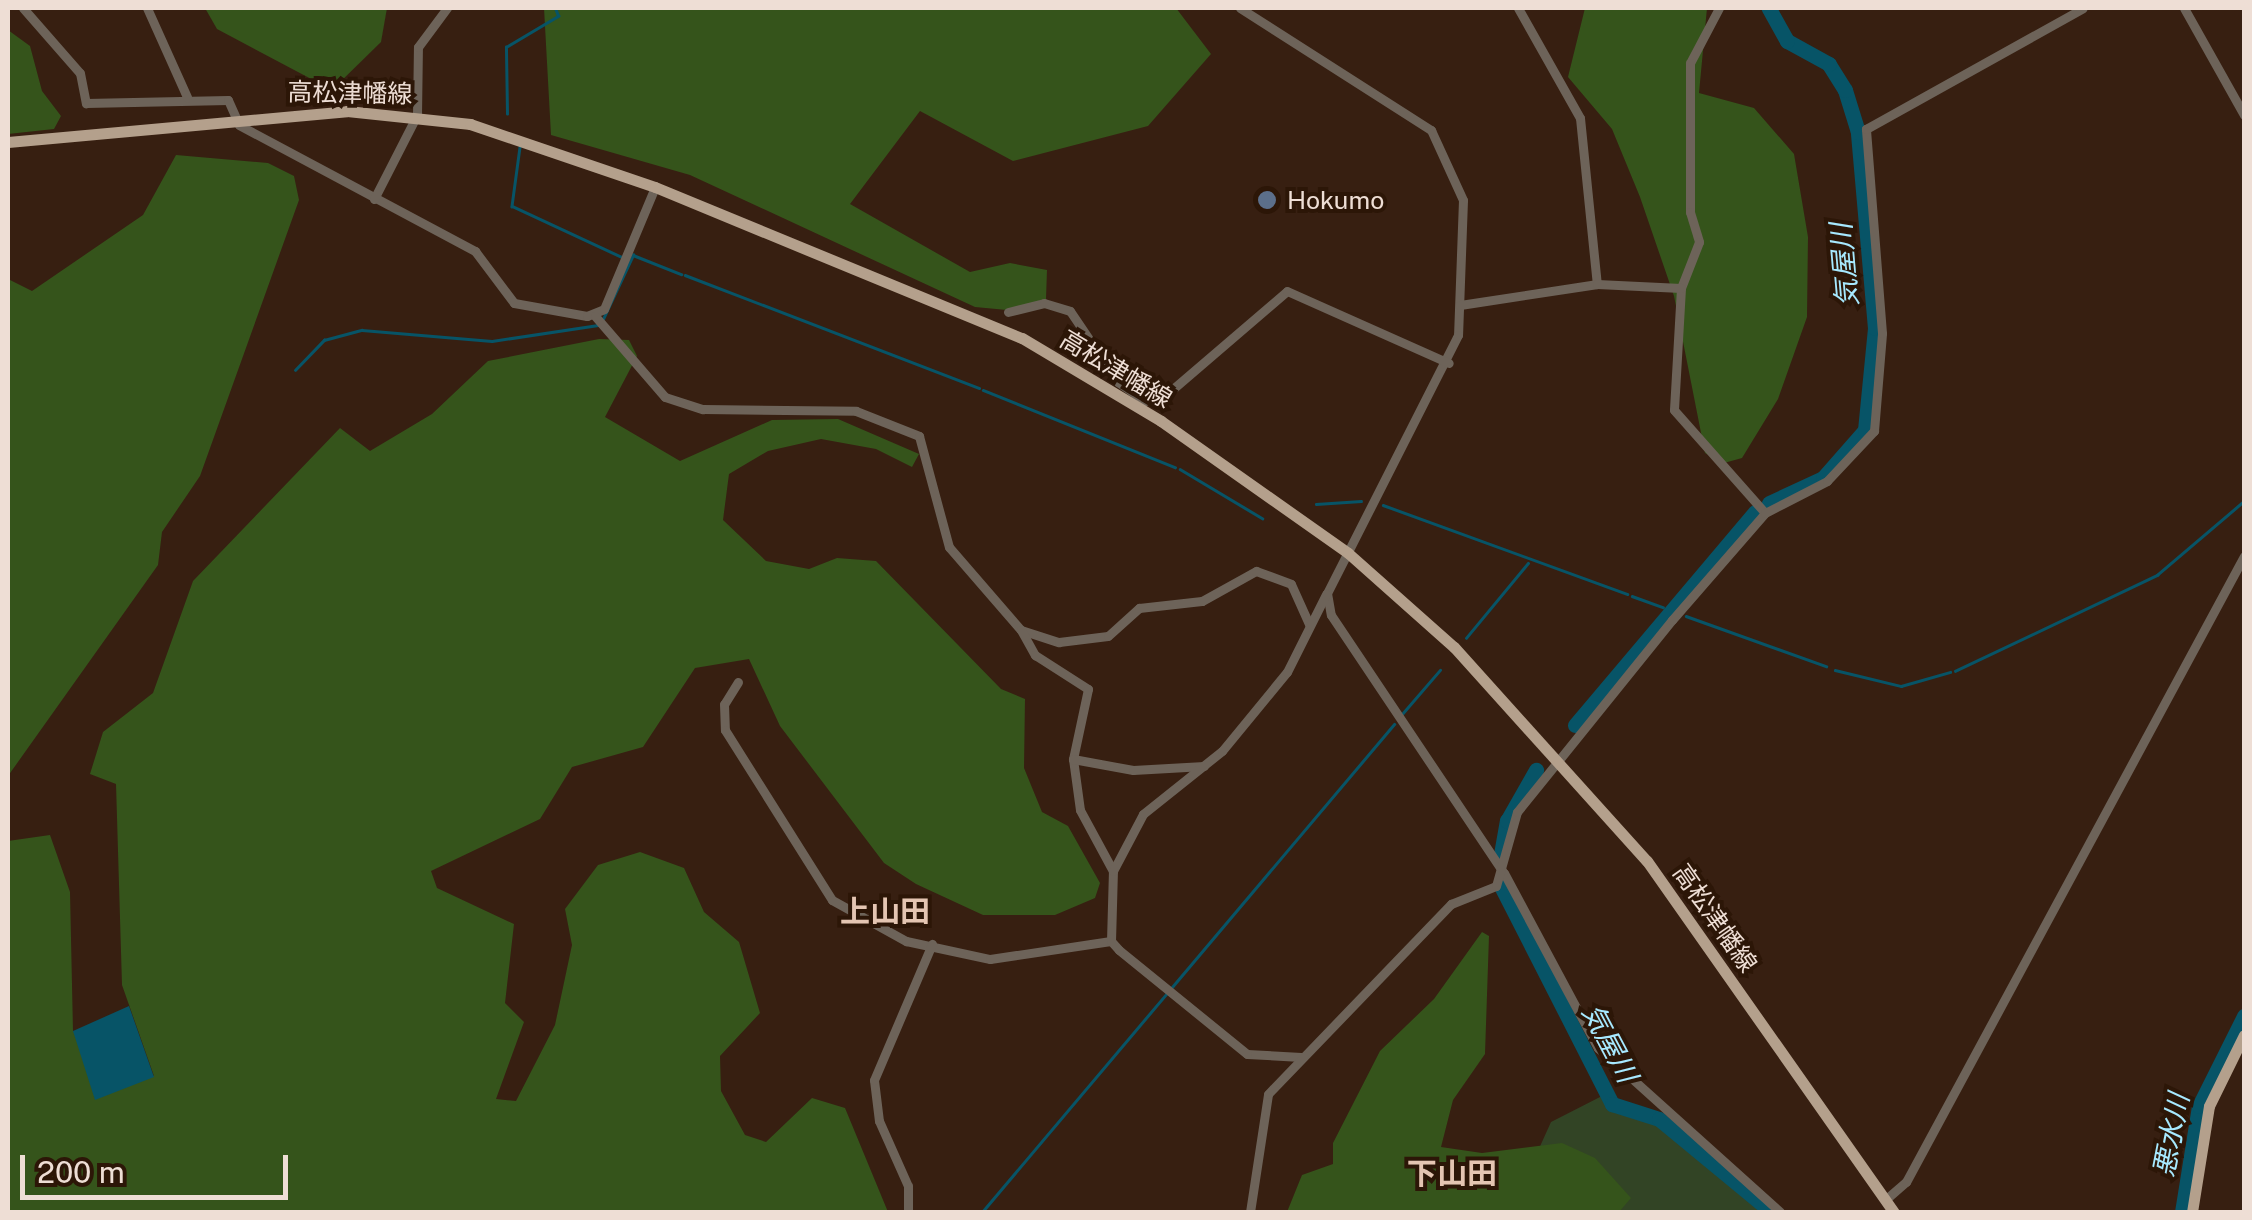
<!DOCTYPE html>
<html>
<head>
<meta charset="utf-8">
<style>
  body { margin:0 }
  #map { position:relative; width:2252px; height:1220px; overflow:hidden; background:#371f11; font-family:"Public Sans","Noto Sans JP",sans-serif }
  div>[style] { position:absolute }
  .green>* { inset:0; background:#324425 }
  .forest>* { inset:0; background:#35541b }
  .water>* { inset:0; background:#075467 }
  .stream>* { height:2.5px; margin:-1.25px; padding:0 1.25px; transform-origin:1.25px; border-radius:1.25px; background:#075467 }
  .river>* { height:15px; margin:-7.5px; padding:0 7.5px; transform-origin:7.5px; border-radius:7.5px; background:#075467 }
  .minor>* { height:9px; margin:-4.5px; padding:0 4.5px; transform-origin:4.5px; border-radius:4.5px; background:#6d6359 }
  .major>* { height:11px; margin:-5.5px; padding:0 5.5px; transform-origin:5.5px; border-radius:5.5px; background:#b4a08c }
  .dots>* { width:28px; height:28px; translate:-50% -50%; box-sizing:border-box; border:5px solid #2c1607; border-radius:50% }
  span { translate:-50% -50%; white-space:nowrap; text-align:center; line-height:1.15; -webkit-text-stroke:8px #2c1607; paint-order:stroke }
  .street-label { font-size:25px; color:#eeded5 }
  .poi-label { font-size:25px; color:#eeded5 }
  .left { translate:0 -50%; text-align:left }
  .water-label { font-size:28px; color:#a7e9ff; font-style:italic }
  .quarter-label { font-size:30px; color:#e4c5b2; font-weight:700 }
  .frame { position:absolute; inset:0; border:10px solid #eeded5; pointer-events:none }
  .scale { position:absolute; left:20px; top:1155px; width:268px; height:45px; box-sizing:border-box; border:5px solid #eeded5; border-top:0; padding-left:12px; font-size:30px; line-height:35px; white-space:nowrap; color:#eeded5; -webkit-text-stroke:8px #2c1607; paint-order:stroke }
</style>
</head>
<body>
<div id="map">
  <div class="green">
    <i style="clip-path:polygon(1602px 1096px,1663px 1129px,1764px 1212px,1483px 1212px,1537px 1153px,1551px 1122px)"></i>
  </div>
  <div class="forest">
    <i style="clip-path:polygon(205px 8px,387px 8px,381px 42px,332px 90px,217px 29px)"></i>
    <i style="clip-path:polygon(544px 8px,1176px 8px,1211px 54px,1148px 126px,1013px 161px,920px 111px,850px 204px,970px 272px,1010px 263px,1047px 270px,1046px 299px,1007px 310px,975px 307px,690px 175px,551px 135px)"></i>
    <i style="clip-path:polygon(1585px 8px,1707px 8px,1699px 93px,1754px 108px,1794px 154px,1808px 237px,1807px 317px,1778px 399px,1742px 458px,1724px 463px,1705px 453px,1674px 296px,1640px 197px,1612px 129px,1568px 77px)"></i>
    <i style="clip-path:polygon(8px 30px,30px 46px,42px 91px,61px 116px,54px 129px,8px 134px)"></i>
    <i style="clip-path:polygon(176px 155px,268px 163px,294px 176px,299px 200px,200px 476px,162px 532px,158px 565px,8px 776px,8px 279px,32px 291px,143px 215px)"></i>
    <i style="clip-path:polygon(599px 339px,629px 340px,637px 356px,605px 417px,680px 461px,772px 420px,838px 419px,919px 454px,912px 467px,876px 449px,821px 439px,768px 451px,729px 474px,723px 520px,766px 561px,809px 569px,837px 558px,876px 561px,1001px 689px,1025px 699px,1024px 768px,1042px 812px,1068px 826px,1100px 883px,1095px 898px,1055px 915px,983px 915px,916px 884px,884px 863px,780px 726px,749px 659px,695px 668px,643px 747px,572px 767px,540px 819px,431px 871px,437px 888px,514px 924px,505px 1003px,524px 1022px,496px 1099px,516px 1101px,555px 1025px,572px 945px,565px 909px,598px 865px,640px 852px,684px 868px,704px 912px,739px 942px,760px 1013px,720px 1056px,721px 1091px,745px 1135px,766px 1142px,812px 1098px,845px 1108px,888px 1212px,8px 1212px,8px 841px,50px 835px,70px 892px,73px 1031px,154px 1076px,122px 985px,116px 784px,90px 774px,103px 732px,153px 693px,193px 581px,340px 428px,370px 451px,432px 414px,488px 361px)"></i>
    <i style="clip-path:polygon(1482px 932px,1489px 936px,1485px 1054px,1453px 1100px,1441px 1147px,1482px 1153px,1562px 1143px,1595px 1158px,1631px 1198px,1619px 1212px,1287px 1212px,1302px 1175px,1333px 1164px,1333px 1143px,1380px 1051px,1434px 999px)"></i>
  </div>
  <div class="water">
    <i style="clip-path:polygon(129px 1006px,154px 1077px,95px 1100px,73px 1031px)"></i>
  </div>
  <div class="stream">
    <i style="left:507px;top:114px;width:67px;rotate:-90.9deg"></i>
    <i style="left:506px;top:47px;width:61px;rotate:-30.8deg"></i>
    <i style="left:558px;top:16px;width:9px;rotate:-111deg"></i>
    <i style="left:520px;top:147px;width:60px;rotate:97.7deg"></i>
    <i style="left:512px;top:206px;width:121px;rotate:24.9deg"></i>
    <i style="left:633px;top:255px;width:52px;rotate:21.6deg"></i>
    <i style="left:685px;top:275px;width:315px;rotate:21deg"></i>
    <i style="left:603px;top:319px;width:71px;rotate:-64.9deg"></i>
    <i style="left:295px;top:370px;width:42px;rotate:-46deg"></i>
    <i style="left:324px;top:340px;width:39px;rotate:-15deg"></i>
    <i style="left:362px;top:330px;width:130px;rotate:4.8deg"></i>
    <i style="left:492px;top:341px;width:107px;rotate:-8.6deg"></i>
    <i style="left:983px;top:390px;width:207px;rotate:21.9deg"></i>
    <i style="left:1180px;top:469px;width:96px;rotate:30.9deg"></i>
    <i style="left:1316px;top:504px;width:45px;rotate:-3.8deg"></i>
    <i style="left:1383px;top:505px;width:260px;rotate:20deg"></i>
    <i style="left:1632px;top:596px;width:33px;rotate:20deg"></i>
    <i style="left:1686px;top:616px;width:149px;rotate:19.7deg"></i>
    <i style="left:1466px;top:638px;width:97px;rotate:-50.4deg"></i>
    <i style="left:1835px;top:670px;width:68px;rotate:13.6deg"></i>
    <i style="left:1901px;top:686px;width:51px;rotate:-15.9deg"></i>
    <i style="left:1955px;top:671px;width:224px;rotate:-25.4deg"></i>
    <i style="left:2157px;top:575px;width:114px;rotate:-40.4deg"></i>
    <i style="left:1402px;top:714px;width:58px;rotate:-49.2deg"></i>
    <i style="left:1172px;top:987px;width:344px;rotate:-49.8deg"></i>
    <i style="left:982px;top:1212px;width:285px;rotate:-49.8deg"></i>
  </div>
  <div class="river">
    <i style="left:1769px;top:503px;width:60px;rotate:-24.8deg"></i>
    <i style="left:1823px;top:478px;width:64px;rotate:-48.8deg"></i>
    <i style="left:1865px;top:430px;width:102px;rotate:-84.4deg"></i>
    <i style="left:1875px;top:328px;width:197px;rotate:-95deg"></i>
    <i style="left:1858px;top:132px;width:44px;rotate:-107.2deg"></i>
    <i style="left:1845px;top:90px;width:31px;rotate:-122deg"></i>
    <i style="left:1829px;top:64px;width:48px;rotate:-151.3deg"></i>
    <i style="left:1787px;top:41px;width:38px;rotate:-119deg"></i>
    <i style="left:1575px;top:725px;width:279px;rotate:-49.8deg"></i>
    <i style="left:1501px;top:854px;width:34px;rotate:-80deg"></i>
    <i style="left:1507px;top:821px;width:59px;rotate:-60.4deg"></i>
    <i style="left:1501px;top:886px;width:245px;rotate:63deg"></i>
    <i style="left:1612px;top:1104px;width:49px;rotate:17.7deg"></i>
    <i style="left:1659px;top:1119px;width:146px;rotate:39.5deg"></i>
    <i style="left:2182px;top:1212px;width:107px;rotate:-80.9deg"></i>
    <i style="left:2199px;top:1106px;width:101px;rotate:-63.4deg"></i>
  </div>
  <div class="minor">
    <i style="left:23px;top:8px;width:86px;rotate:48.8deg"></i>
    <i style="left:80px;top:73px;width:31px;rotate:79deg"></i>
    <i style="left:86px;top:103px;width:142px;rotate:-1.2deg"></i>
    <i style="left:228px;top:100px;width:27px;rotate:66deg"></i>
    <i style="left:239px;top:125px;width:268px;rotate:28.1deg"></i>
    <i style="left:475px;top:251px;width:65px;rotate:53.1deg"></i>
    <i style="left:514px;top:303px;width:74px;rotate:10.1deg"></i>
    <i style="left:587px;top:316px;width:18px;rotate:-22deg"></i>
    <i style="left:604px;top:309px;width:132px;rotate:-67.3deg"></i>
    <i style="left:147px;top:8px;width:98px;rotate:65.8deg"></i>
    <i style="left:1240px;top:8px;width:227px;rotate:32.6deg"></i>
    <i style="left:1431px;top:130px;width:77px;rotate:65.4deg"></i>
    <i style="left:1463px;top:200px;width:135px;rotate:92.1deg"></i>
    <i style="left:1458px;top:335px;width:289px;rotate:116.9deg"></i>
    <i style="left:1327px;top:593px;width:22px;rotate:80deg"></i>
    <i style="left:1331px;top:615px;width:311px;rotate:56.2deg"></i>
    <i style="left:1504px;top:873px;width:199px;rotate:61.8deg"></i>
    <i style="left:1598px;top:1048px;width:245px;rotate:42deg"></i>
    <i style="left:1518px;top:8px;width:126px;rotate:60.6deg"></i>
    <i style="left:1580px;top:118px;width:167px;rotate:84.2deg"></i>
    <i style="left:1719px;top:8px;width:62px;rotate:117.8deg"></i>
    <i style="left:1690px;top:63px;width:149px;rotate:90deg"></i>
    <i style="left:1690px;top:212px;width:31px;rotate:73deg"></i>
    <i style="left:1699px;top:242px;width:49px;rotate:111.4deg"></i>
    <i style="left:1681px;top:288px;width:122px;rotate:93.3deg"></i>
    <i style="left:1674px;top:410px;width:137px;rotate:48.5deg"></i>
    <i style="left:2184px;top:8px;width:123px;rotate:60.7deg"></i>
    <i style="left:374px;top:199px;width:94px;rotate:-62.9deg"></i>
    <i style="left:417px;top:115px;width:68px;rotate:-89.2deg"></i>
    <i style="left:418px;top:47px;width:49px;rotate:-53.4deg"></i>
    <i style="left:1460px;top:305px;width:139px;rotate:-8.7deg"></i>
    <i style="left:1597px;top:284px;width:84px;rotate:2.7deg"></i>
    <i style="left:1008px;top:312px;width:37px;rotate:-14deg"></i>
    <i style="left:1044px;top:303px;width:27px;rotate:17deg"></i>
    <i style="left:1070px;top:311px;width:86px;rotate:55.9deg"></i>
    <i style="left:1118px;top:382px;width:33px;rotate:35deg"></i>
    <i style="left:1145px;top:401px;width:23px;rotate:-18deg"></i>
    <i style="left:1167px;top:394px;width:158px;rotate:-40.6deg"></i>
    <i style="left:1287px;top:291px;width:177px;rotate:24deg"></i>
    <i style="left:595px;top:316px;width:107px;rotate:49.2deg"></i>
    <i style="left:665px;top:397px;width:40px;rotate:18deg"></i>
    <i style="left:703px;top:409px;width:153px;rotate:0.7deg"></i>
    <i style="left:856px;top:411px;width:68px;rotate:21.6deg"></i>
    <i style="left:919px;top:436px;width:115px;rotate:74.9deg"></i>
    <i style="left:949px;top:547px;width:110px;rotate:49.1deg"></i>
    <i style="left:1021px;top:630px;width:40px;rotate:18deg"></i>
    <i style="left:1059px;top:642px;width:49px;rotate:-7deg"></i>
    <i style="left:1108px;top:636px;width:42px;rotate:-42.1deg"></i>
    <i style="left:1139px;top:608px;width:63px;rotate:-6.3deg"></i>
    <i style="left:1202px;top:601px;width:62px;rotate:-29.1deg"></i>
    <i style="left:1256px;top:571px;width:37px;rotate:20deg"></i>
    <i style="left:1291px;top:584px;width:44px;rotate:65.8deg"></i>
    <i style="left:1021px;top:630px;width:29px;rotate:61deg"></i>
    <i style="left:1035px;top:655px;width:63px;rotate:32.7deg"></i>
    <i style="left:1088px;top:689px;width:72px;rotate:102.1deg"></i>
    <i style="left:738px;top:682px;width:26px;rotate:122deg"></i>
    <i style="left:724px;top:704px;width:26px;rotate:88deg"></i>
    <i style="left:725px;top:730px;width:201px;rotate:57.8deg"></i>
    <i style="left:832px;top:900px;width:85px;rotate:29deg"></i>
    <i style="left:906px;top:941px;width:86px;rotate:12.1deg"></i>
    <i style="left:990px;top:959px;width:122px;rotate:-8.5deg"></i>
    <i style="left:1113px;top:871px;width:69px;rotate:-118.4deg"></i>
    <i style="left:1080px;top:810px;width:51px;rotate:-97.8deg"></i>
    <i style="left:1073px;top:759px;width:61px;rotate:10.4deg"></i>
    <i style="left:1133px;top:770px;width:71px;rotate:-3.2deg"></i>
    <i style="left:1301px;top:1057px;width:54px;rotate:-176.8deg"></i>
    <i style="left:1247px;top:1054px;width:165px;rotate:-140.9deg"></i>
    <i style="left:1119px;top:950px;width:12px;rotate:-132deg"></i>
    <i style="left:1111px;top:941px;width:70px;rotate:-88.4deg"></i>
    <i style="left:1113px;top:871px;width:64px;rotate:-62.2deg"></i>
    <i style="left:1143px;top:814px;width:101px;rotate:-38.6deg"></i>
    <i style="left:1222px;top:751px;width:102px;rotate:-50.6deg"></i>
    <i style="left:1287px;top:672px;width:87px;rotate:-63.4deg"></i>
    <i style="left:1885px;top:1200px;width:28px;rotate:-41deg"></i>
    <i style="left:1906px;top:1182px;width:711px;rotate:-61.63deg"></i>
    <i style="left:908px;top:1212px;width:26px;rotate:-90deg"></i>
    <i style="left:908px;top:1186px;width:71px;rotate:-114deg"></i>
    <i style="left:879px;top:1121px;width:41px;rotate:-97deg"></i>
    <i style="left:874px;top:1080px;width:148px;rotate:-66.9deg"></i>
    <i style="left:1250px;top:1212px;width:119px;rotate:-81.3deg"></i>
    <i style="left:1268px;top:1094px;width:264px;rotate:-46.1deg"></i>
    <i style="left:1451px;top:904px;width:48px;rotate:-21.8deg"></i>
    <i style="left:1496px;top:886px;width:77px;rotate:-74.2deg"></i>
    <i style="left:1517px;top:812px;width:247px;rotate:-51.1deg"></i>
    <i style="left:1672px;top:620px;width:142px;rotate:-49deg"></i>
    <i style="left:1765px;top:513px;width:70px;rotate:-27.3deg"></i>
    <i style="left:1827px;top:481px;width:69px;rotate:-46.8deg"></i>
    <i style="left:1874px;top:431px;width:98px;rotate:-85.3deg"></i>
    <i style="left:1882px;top:333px;width:205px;rotate:-94.5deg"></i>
    <i style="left:1866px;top:129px;width:248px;rotate:-29.1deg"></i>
  </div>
  <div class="major">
    <i style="left:8px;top:142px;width:340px;rotate:-5.2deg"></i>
    <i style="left:347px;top:111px;width:124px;rotate:6deg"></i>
    <i style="left:470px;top:124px;width:195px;rotate:18.8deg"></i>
    <i style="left:655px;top:187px;width:397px;rotate:22.4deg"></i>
    <i style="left:1022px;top:338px;width:162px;rotate:30.8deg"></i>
    <i style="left:1161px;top:421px;width:229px;rotate:35.2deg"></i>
    <i style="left:1348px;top:553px;width:142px;rotate:41.6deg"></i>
    <i style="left:1454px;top:647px;width:288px;rotate:48deg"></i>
    <i style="left:1647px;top:861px;width:429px;rotate:54.9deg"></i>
    <i style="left:2192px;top:1212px;width:107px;rotate:-80.9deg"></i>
    <i style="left:2209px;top:1106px;width:79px;rotate:-63.8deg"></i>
  </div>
  <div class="dots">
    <i style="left:1267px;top:200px;background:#5c6f8a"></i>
  </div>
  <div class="street-label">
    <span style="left:350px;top:93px;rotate:1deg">高松津幡線</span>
    <span style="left:1116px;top:369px;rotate:31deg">高松津幡線</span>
    <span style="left:1715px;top:918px;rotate:55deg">高松津幡線</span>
  </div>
  <div class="poi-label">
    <span class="left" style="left:1287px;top:200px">Hokumo</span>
  </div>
  <div class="water-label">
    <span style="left:1844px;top:265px;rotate:-95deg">気屋川</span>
    <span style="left:1610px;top:1043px;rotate:62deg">気屋川</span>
    <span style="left:2171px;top:1135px;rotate:-79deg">悪水川</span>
  </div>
  <div class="quarter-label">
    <span style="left:885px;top:911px">上山田</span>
    <span style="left:1452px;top:1173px">下山田</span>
  </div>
  <div class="frame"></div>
  <div class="scale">200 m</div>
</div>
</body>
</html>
